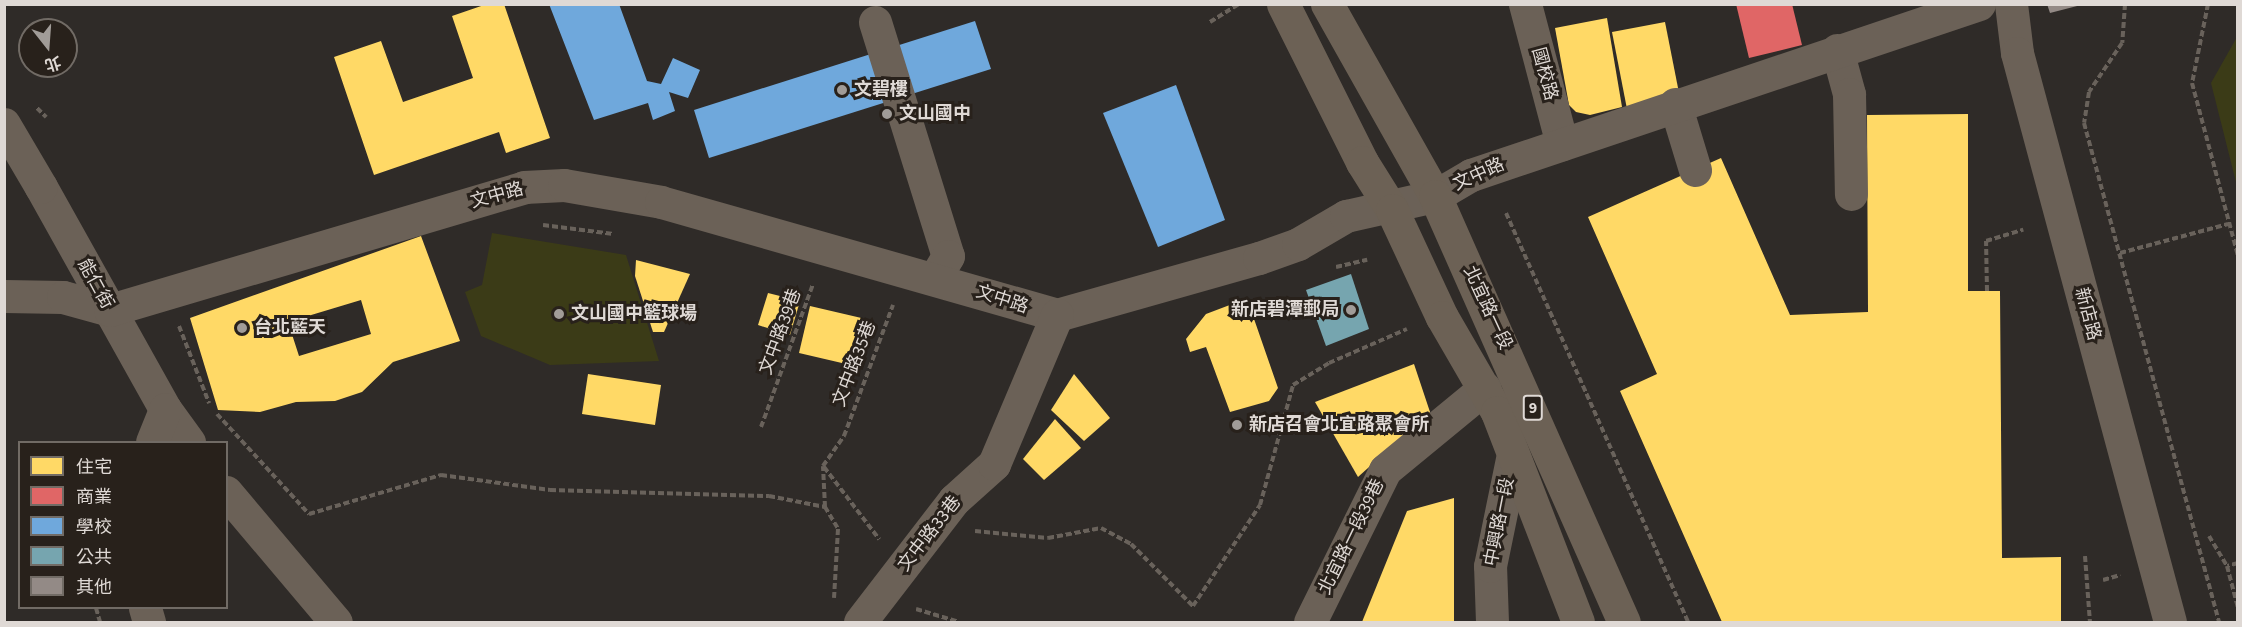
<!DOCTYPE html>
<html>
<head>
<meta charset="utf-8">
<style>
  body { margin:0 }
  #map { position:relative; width:2242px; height:627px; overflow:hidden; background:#2f2b28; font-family:"Source Sans 3","Noto Sans TC",sans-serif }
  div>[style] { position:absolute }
  .green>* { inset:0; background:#3b3b17 }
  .homes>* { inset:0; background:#ffd966 }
  .shops>* { inset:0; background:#e06666 }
  .schools>* { inset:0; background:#6fa8dc }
  .public>* { inset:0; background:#76a5af }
  .building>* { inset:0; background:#938a86 }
  .path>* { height:4px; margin-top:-2px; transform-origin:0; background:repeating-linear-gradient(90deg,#69625b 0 6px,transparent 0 9px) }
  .minor>* { height:33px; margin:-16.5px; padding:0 16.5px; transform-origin:16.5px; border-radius:16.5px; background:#6b6157 }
  .major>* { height:33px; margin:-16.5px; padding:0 16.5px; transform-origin:16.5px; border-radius:16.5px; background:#6c6155 }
  .minor-bridge>* { height:33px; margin:-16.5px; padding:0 16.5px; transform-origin:16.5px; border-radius:16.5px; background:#6b6157 }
  .dots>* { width:16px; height:16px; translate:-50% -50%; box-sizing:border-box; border:3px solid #28211b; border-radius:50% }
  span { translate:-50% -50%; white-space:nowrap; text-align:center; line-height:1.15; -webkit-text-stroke:6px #28211b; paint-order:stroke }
  .shield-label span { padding:2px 4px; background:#28211b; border:2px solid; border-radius:4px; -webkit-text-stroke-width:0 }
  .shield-label { font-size:16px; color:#dfd9d5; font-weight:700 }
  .street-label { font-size:18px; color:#dfd9d5 }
  .poi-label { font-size:18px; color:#dfd9d5; font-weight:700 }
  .left { translate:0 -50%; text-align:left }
  .right { translate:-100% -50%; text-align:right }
  .frame { position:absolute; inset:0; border:6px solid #dfd9d5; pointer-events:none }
  .legend { position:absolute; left:18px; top:441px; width:210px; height:168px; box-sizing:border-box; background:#28211b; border:2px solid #716b65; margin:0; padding:8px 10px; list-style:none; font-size:18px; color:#dfd9d5 }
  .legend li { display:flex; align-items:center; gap:12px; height:30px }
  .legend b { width:30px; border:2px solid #716b65 }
  .north { position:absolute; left:18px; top:18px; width:60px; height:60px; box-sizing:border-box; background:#28211b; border:2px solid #716b65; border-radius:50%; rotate:163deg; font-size:16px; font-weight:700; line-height:24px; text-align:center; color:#dfd9d5 }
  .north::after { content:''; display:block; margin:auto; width:21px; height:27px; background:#a19c98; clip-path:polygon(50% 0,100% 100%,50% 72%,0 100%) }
</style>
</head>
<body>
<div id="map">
  <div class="green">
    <i style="clip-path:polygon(2237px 37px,2237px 186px,2211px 83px)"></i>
    <i style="clip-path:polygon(492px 233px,626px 255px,659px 361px,550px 365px,481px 336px,465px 292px,482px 285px)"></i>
  </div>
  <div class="homes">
    <i style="clip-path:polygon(487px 4px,504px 4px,550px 138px,506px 153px,499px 132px,374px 175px,334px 57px,381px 41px,403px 102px,473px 78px,452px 16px)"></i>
    <i style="clip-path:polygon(1607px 18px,1622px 107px,1590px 115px,1576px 112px,1569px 105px,1555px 28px)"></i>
    <i style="clip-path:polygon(1665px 22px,1680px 98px,1627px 109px,1612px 32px)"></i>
    <i style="clip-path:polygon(1968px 114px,1968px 291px,2000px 291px,2002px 558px,2061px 557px,2061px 622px,1722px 622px,1620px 391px,1657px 374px,1588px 217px,1721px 158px,1790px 315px,1868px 312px,1867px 115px)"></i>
    <i style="clip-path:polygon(evenodd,421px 236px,460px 341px,393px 362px,362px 392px,335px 401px,296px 402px,260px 412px,218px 410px,190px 318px,421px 236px,361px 300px,371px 334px,299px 356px,288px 322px,361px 300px)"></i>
    <i style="clip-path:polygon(636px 260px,690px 274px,664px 332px,653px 332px,635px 276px)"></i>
    <i style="clip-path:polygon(768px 293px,800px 301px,790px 335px,758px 325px)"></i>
    <i style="clip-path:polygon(1235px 303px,1253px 316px,1278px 388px,1269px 401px,1230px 412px,1206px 347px,1190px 352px,1186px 339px,1206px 314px)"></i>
    <i style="clip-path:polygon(810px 306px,870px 320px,859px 367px,799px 353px)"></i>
    <i style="clip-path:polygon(1414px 364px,1430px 412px,1358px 477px,1315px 402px)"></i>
    <i style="clip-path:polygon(588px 374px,661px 385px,655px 425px,582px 414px)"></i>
    <i style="clip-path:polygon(1074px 374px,1110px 418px,1084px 441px,1051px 410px)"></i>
    <i style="clip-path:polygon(1055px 419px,1081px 448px,1044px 480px,1023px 459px)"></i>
    <i style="clip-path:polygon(1454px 498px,1454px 622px,1362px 622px,1407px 511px)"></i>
  </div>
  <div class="shops">
    <i style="clip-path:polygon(1736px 4px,1792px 4px,1802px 45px,1749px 58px)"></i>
  </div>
  <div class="schools">
    <i style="clip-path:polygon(549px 4px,619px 4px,647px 81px,661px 84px,673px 58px,700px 70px,688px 98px,669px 92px,675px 111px,653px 120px,648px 103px,594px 120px)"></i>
    <i style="clip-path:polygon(975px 21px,991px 69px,709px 158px,694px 110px)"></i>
    <i style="clip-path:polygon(1176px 85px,1225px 220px,1158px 247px,1103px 113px)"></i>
  </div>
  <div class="public">
    <i style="clip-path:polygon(1351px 274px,1369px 329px,1326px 346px,1306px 290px)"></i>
  </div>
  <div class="building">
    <i style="clip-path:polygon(2047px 4px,2081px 4px,2081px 5px,2050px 13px)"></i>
  </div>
  <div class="path">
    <i style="left:2125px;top:4px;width:39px;rotate:94deg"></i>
    <i style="left:2122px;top:43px;width:59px;rotate:124deg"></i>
    <i style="left:2089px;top:92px;width:31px;rotate:99deg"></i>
    <i style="left:2084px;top:123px;width:517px;rotate:74.86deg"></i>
    <i style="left:2208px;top:4px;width:81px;rotate:101.4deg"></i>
    <i style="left:2192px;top:83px;width:179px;rotate:75.1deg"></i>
    <i style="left:1210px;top:22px;width:34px;rotate:-32deg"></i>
    <i style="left:37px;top:108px;width:13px;rotate:45deg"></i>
    <i style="left:1506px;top:213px;width:448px;rotate:66deg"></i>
    <i style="left:543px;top:225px;width:71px;rotate:7.3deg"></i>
    <i style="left:2120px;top:253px;width:112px;rotate:-15deg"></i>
    <i style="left:1336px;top:267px;width:32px;rotate:-13deg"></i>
    <i style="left:1987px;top:291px;width:50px;rotate:-91.1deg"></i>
    <i style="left:1986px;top:241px;width:39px;rotate:-17deg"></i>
    <i style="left:179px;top:326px;width:83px;rotate:68.7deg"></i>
    <i style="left:217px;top:414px;width:136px;rotate:47.4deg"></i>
    <i style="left:309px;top:514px;width:138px;rotate:-16.5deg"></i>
    <i style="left:441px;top:475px;width:110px;rotate:7.8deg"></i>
    <i style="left:550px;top:490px;width:219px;rotate:1.6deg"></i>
    <i style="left:769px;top:496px;width:57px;rotate:11.1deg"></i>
    <i style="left:825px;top:507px;width:41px;rotate:-92.8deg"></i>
    <i style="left:761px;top:427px;width:152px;rotate:-70deg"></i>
    <i style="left:823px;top:466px;width:37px;rotate:-55deg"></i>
    <i style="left:844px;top:436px;width:140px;rotate:-69.5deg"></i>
    <i style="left:824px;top:467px;width:91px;rotate:52.6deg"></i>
    <i style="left:825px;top:507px;width:26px;rotate:59deg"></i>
    <i style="left:838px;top:529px;width:69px;rotate:93.3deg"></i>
    <i style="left:975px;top:531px;width:73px;rotate:5.5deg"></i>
    <i style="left:1048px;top:538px;width:54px;rotate:-10.7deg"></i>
    <i style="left:1101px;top:528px;width:34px;rotate:28deg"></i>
    <i style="left:1131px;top:544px;width:88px;rotate:45deg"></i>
    <i style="left:1193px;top:606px;width:121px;rotate:-56.4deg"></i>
    <i style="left:1260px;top:505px;width:124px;rotate:-74.6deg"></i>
    <i style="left:1293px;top:385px;width:42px;rotate:-31.4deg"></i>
    <i style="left:1329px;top:363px;width:85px;rotate:-23.6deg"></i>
    <i style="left:2209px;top:536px;width:35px;rotate:59deg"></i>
    <i style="left:2085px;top:556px;width:66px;rotate:85.7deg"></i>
    <i style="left:2238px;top:563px;width:11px;rotate:165deg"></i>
    <i style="left:2227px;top:566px;width:43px;rotate:75.3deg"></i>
    <i style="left:2103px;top:580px;width:18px;rotate:-16deg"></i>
    <i style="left:96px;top:608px;width:15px;rotate:74deg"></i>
    <i style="left:916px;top:609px;width:45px;rotate:16.8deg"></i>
  </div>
  <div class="minor">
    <i style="left:1525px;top:4px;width:145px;rotate:75.2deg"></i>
    <i style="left:2011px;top:4px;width:49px;rotate:83deg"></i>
    <i style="left:2017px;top:53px;width:589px;rotate:74.95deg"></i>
    <i style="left:875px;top:22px;width:245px;rotate:72.7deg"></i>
    <i style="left:948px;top:256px;width:26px;rotate:121deg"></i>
    <i style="left:1837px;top:50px;width:46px;rotate:74.7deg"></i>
    <i style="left:1849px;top:94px;width:100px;rotate:88.9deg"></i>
    <i style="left:1675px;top:104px;width:69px;rotate:73.1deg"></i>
    <i style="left:41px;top:187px;width:254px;rotate:60.8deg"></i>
    <i style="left:165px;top:409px;width:41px;rotate:54deg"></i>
    <i style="left:4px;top:296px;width:59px;rotate:1deg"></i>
    <i style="left:63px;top:297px;width:49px;rotate:15.5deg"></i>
    <i style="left:110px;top:310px;width:432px;rotate:-16.5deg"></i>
    <i style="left:524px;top:187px;width:40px;rotate:-2.9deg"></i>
    <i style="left:564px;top:185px;width:98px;rotate:9.9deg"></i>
    <i style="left:661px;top:202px;width:412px;rotate:15.9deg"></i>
    <i style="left:1057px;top:315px;width:210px;rotate:-15.8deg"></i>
    <i style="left:1259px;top:258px;width:41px;rotate:-19.7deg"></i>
    <i style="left:1298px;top:244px;width:56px;rotate:-30.3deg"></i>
    <i style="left:1346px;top:216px;width:91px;rotate:-12.7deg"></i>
    <i style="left:1435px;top:196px;width:42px;rotate:-30.3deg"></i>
    <i style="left:1471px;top:175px;width:536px;rotate:-18.6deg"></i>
    <i style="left:152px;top:442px;width:35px;rotate:-68deg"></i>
    <i style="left:226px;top:492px;width:170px;rotate:49.8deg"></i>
    <i style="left:145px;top:608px;width:15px;rotate:74deg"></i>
    <i style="left:860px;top:622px;width:154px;rotate:-52.4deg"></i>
    <i style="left:954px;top:500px;width:54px;rotate:-42deg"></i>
    <i style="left:994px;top:464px;width:162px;rotate:-67.1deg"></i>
    <i style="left:1310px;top:622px;width:169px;rotate:-63.7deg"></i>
    <i style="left:1385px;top:470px;width:129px;rotate:-39.4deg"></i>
    <i style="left:1492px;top:622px;width:56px;rotate:-92deg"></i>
    <i style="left:1490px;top:566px;width:109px;rotate:-78.4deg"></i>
  </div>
  <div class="major">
    <i style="left:1283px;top:4px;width:177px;rotate:63.4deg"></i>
    <i style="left:1362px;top:162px;width:57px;rotate:58deg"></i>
    <i style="left:1392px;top:210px;width:118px;rotate:65deg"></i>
    <i style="left:1442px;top:317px;width:110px;rotate:59.9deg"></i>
    <i style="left:1497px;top:412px;width:225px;rotate:68.9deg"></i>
    <i style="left:1327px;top:4px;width:220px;rotate:60.6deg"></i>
    <i style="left:1435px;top:196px;width:466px;rotate:66.1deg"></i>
  </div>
  <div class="minor-bridge">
    <i style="left:4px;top:124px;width:73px;rotate:59.6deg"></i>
  </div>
  <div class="dots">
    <i style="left:842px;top:90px;background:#a19c98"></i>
    <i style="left:887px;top:114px;background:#a19c98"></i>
    <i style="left:1351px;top:310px;background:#a19c98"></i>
    <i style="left:559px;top:314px;background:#a19c98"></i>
    <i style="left:242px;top:328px;background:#a19c98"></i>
    <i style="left:1237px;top:425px;background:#a19c98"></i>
  </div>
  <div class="shield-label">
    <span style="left:1533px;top:408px">9</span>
  </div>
  <div class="street-label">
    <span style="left:1544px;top:74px;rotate:75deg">國校路</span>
    <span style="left:1479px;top:175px;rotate:-24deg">文中路</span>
    <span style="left:497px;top:196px;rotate:-15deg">文中路</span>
    <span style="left:95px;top:284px;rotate:61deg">能仁街</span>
    <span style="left:1002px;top:300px;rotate:18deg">文中路</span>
    <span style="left:1487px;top:308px;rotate:65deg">北宜路一段</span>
    <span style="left:2087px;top:314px;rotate:75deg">新店路</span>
    <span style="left:781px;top:332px;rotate:-70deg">文中路39巷</span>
    <span style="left:855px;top:364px;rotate:-69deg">文中路35巷</span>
    <span style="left:1500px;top:522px;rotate:-79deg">中興路一段</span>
    <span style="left:930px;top:534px;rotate:-52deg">文中路33巷</span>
    <span style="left:1352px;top:537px;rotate:-64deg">北宜路一段39巷</span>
  </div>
  <div class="poi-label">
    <span class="left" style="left:854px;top:90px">文碧樓</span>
    <span class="left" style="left:899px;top:114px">文山國中</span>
    <span class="right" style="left:1339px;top:310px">新店碧潭郵局</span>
    <span class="left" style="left:571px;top:314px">文山國中籃球場</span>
    <span class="left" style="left:254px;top:328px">台北藍天</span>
    <span class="left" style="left:1249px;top:425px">新店召會北宜路聚會所</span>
  </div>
  <div class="frame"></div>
  <ul class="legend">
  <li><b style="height:16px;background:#ffd966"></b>住宅</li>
  <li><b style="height:16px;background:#e06666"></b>商業</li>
  <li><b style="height:16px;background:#6fa8dc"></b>學校</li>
  <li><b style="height:16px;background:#76a5af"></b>公共</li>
  <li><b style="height:16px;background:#938a86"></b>其他</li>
  </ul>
  <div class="north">北</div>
</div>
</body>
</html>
